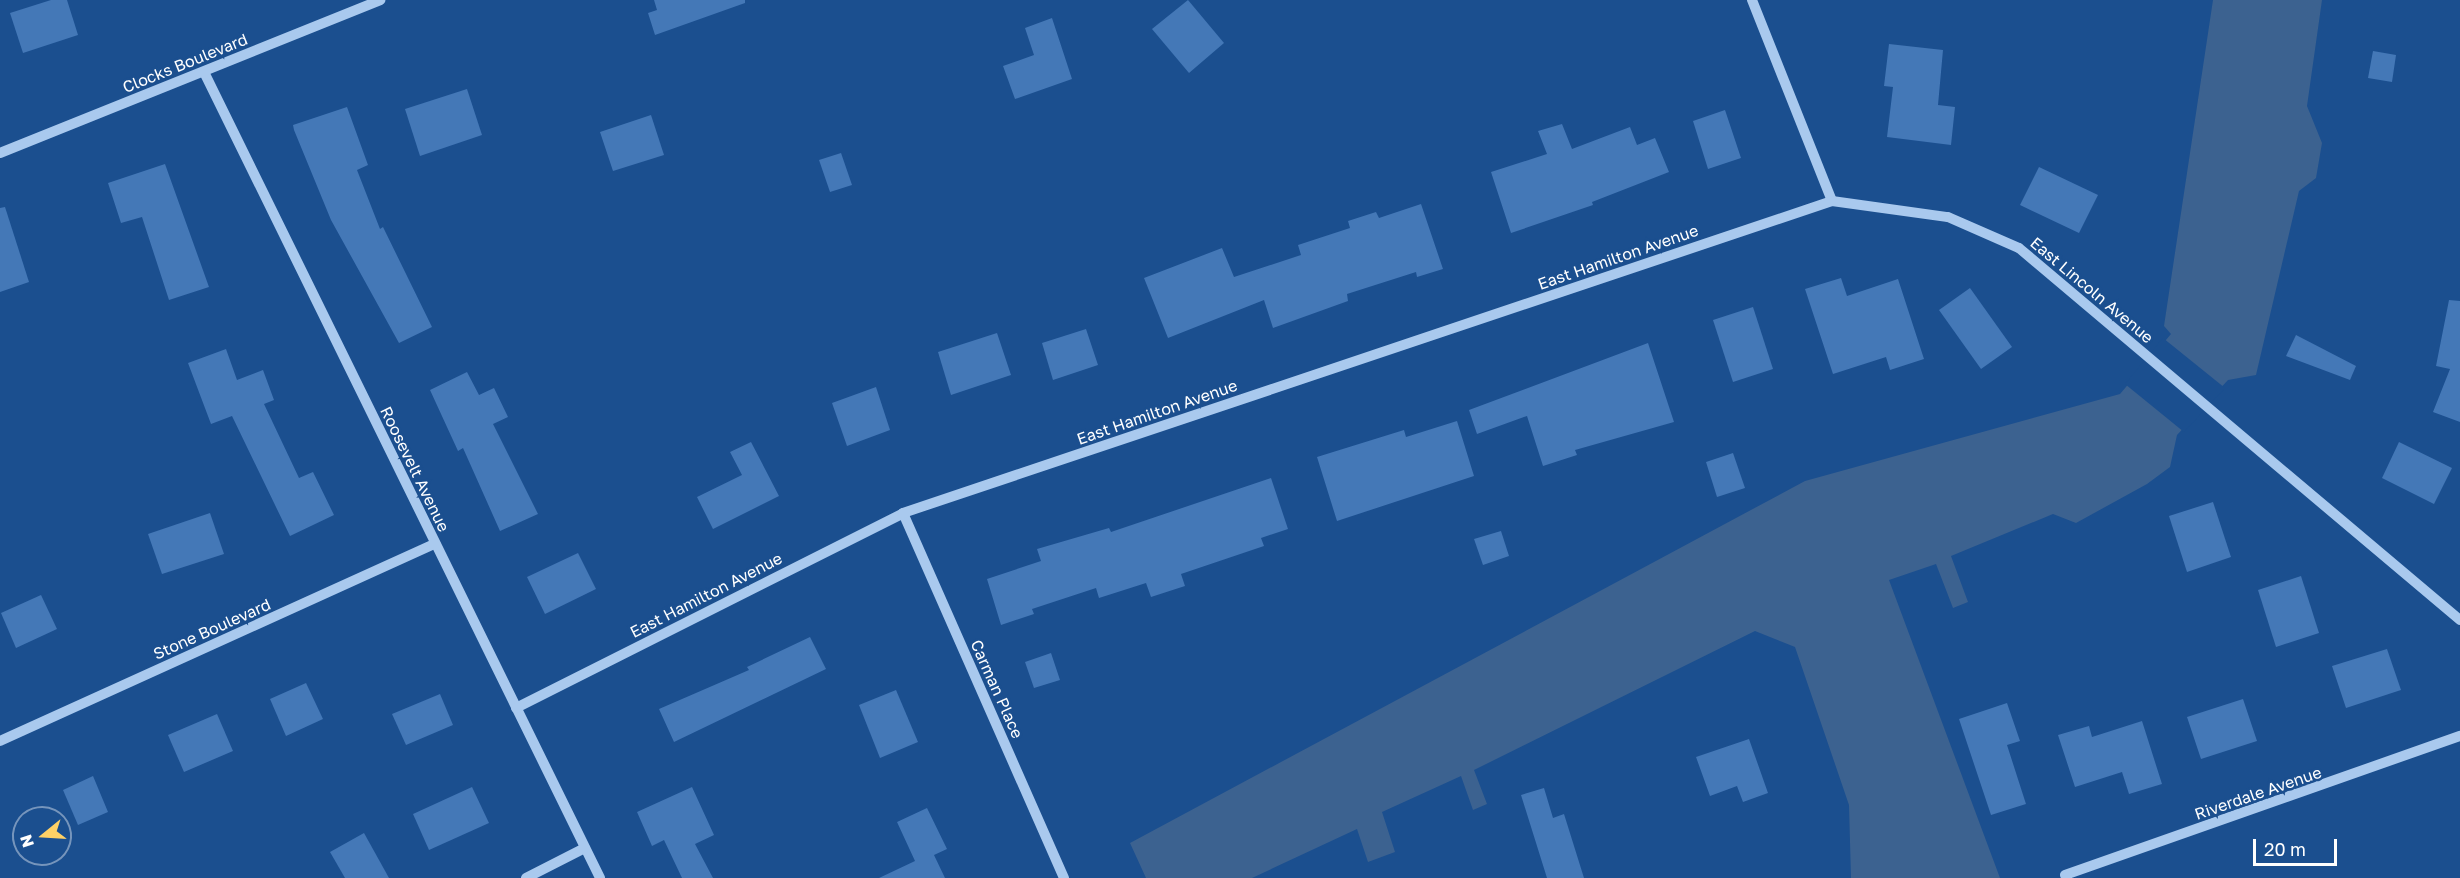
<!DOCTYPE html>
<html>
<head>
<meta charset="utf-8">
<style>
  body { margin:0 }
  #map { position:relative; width:2460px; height:878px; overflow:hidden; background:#1b4f8f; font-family:"Golos Text",sans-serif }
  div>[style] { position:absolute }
  .water>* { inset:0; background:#3c6290 }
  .pier>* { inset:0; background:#1b4f8f }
  .building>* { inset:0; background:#4478b7 }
  .minor>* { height:10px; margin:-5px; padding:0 5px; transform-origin:5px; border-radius:5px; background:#a9c9ee }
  span { translate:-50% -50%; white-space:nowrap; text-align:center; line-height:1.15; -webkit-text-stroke:5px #1b4f8f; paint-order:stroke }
  .street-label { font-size:16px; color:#fff }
  .north { position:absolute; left:12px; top:806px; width:60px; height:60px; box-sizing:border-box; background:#1b4f8f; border:2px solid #7695bc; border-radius:50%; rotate:252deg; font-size:16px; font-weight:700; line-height:24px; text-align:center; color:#fff }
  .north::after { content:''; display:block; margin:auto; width:21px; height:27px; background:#ffd166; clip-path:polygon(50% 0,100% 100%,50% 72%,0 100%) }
  .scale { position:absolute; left:2253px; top:839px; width:84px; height:27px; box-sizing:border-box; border:3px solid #fff; border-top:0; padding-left:8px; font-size:18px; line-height:21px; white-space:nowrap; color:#fff; -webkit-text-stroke:4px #1b4f8f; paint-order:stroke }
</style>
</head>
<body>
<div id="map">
  <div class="water">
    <i style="clip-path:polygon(2213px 0,2322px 0,2307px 106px,2322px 143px,2316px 178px,2299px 191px,2256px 375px,2228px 380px,2177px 435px,2170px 467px,2147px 484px,2076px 523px,2053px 514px,1951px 556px,1968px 602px,1953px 608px,1936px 564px,1889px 580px,2000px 878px,1851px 878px,1849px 805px,1795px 647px,1755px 631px,1474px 770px,1487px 804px,1473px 810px,1461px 776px,1382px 812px,1395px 852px,1368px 862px,1357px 829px,1252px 878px,1146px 878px,1130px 843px,1805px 481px,2120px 394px,2171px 334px,2164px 326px)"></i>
  </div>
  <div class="pier">
    <i style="clip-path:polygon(2163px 338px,2225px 388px,2184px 432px,2125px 384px)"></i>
  </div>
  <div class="building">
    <i style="clip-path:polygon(51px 0,67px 0,78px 35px,23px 53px,10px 13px)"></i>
    <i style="clip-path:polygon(654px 0,745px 0,745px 3px,655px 35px,648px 13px,657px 10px)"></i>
    <i style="clip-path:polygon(1188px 0,1224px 43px,1189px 73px,1152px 29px)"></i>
    <i style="clip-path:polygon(1052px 18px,1072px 79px,1015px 99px,1003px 66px,1034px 55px,1025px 28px)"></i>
    <i style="clip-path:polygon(1889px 44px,1943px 50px,1938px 105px,1955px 107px,1951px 145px,1887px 137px,1893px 87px,1884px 86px)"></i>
    <i style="clip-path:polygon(2373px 51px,2396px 55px,2392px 82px,2368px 78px)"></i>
    <i style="clip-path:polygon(467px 89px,482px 135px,420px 156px,405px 109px)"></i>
    <i style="clip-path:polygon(347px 107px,368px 165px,357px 170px,380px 229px,383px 227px,432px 327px,399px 343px,331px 220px,294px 130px,293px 125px)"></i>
    <i style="clip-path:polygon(1725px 110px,1741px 158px,1708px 169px,1693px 121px)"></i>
    <i style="clip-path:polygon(651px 115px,664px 155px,613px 171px,600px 132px)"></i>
    <i style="clip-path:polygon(1562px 124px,1572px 149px,1630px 127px,1637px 145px,1655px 138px,1669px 172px,1592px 202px,1593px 205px,1511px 233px,1491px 172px,1547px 154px,1538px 131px)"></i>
    <i style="clip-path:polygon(841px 153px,852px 185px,830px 192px,819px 160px)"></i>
    <i style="clip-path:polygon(165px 164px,209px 287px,169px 300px,142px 217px,121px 223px,108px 183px)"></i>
    <i style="clip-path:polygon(2039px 167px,2098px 195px,2079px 233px,2020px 205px)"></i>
    <i style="clip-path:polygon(1421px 204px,1443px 269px,1417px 277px,1416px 272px,1347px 294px,1348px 301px,1273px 328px,1264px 300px,1168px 338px,1144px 278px,1222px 248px,1234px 277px,1301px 255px,1298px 245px,1350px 228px,1348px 221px,1376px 212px,1379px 218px)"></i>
    <i style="clip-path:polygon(5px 207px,29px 282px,0 292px,0 208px)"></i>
    <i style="clip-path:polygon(1841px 278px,1847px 296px,1898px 279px,1924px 359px,1890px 370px,1886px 357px,1833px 374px,1805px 289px)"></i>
    <i style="clip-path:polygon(1970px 288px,2012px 347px,1981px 369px,1939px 310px)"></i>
    <i style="clip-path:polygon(2449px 300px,2460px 301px,2460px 422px,2433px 412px,2450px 369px,2436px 366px)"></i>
    <i style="clip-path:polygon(1753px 307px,1773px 369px,1733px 382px,1713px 320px)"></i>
    <i style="clip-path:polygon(1086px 329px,1098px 365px,1053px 380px,1042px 343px)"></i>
    <i style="clip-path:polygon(997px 333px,1011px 375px,951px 395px,938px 352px)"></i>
    <i style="clip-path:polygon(2296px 335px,2356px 366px,2350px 380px,2286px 356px)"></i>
    <i style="clip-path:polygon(1648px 343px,1674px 422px,1575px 450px,1577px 455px,1543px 466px,1527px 416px,1477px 434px,1469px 410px)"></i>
    <i style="clip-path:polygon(226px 349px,237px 380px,263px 370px,274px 400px,264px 404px,299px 478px,313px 472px,334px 515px,290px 536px,232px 416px,211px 424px,188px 363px)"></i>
    <i style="clip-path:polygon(467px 372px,479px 395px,494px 388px,508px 417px,493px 424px,538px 514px,500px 531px,463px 448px,458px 451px,430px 390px)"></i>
    <i style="clip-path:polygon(876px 387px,890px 430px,847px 446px,832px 403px)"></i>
    <i style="clip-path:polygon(1457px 421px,1474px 476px,1337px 521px,1317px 457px,1404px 430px,1406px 437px)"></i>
    <i style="clip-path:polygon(751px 442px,779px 496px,713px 529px,697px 497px,742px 475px,730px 452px)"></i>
    <i style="clip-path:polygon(2399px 442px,2452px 468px,2434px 504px,2382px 478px)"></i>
    <i style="clip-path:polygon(1733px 453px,1745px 488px,1717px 497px,1706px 462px)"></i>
    <i style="clip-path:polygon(1271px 478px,1288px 529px,1261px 538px,1264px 546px,1181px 574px,1185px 586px,1151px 597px,1146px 583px,1099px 598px,1096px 588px,1032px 609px,1034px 614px,1001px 625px,987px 579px,1041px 561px,1037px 549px,1109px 528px,1111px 532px)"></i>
    <i style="clip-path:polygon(2213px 502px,2231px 557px,2187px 572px,2169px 516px)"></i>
    <i style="clip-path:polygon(210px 513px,224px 554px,162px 574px,148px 534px)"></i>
    <i style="clip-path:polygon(1501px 531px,1509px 556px,1483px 565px,1474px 539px)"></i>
    <i style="clip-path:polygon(578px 553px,596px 589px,545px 614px,527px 577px)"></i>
    <i style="clip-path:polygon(2301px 576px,2319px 633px,2276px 647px,2258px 590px)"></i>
    <i style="clip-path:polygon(41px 595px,57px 629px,16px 648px,1px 613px)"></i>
    <i style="clip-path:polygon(810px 637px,826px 669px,674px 742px,659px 709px,749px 670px,747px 667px)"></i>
    <i style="clip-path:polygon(2387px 649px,2401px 690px,2346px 708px,2332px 666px)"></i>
    <i style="clip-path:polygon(1051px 653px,1060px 680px,1034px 688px,1025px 662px)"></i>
    <i style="clip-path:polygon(306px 683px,323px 719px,286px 736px,270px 699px)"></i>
    <i style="clip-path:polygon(896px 690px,918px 742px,880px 758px,859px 705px)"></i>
    <i style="clip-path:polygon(440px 694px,453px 725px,406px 745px,392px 714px)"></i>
    <i style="clip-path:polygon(2243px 699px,2257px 741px,2201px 759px,2187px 717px)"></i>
    <i style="clip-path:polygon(2007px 703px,2020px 741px,2007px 745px,2026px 804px,1991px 815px,1959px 719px)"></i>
    <i style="clip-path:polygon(217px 714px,233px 751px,184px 772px,168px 735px)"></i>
    <i style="clip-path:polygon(2142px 721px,2162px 784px,2129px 794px,2122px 772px,2075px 787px,2058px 735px,2089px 726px,2092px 737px)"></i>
    <i style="clip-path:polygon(1749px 739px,1768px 793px,1743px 802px,1737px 786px,1710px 796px,1696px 757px)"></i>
    <i style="clip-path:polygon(93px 776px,108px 812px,78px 825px,63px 790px)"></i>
    <i style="clip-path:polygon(472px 787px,489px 823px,429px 850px,413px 814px)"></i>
    <i style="clip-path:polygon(692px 787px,714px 835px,695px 844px,713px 878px,682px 878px,664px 840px,652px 846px,637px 812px)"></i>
    <i style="clip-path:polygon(1544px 788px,1553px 818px,1564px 814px,1584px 878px,1547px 878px,1521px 795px)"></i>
    <i style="clip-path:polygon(927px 808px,947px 849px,934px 855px,945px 878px,879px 878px,915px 861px,897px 822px)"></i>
    <i style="clip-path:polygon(364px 833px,389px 878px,345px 878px,330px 852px)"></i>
  </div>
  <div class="minor">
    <i style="left:1752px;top:0;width:216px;rotate:68.3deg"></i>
    <i style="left:1832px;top:201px;width:117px;rotate:7.9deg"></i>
    <i style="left:1948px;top:217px;width:77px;rotate:23.6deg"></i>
    <i style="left:2019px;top:248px;width:577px;rotate:40.15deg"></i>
    <i style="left:204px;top:72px;width:898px;rotate:63.83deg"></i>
    <i style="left:0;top:153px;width:410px;rotate:-21.9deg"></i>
    <i style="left:903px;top:513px;width:399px;rotate:66.2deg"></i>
    <i style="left:516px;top:708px;width:433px;rotate:-26.7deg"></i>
    <i style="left:903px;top:513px;width:980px;rotate:-18.56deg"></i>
    <i style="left:0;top:741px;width:478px;rotate:-24.4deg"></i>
    <i style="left:2065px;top:875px;width:419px;rotate:-19.4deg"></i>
    <i style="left:526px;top:878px;width:66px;rotate:-27deg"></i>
  </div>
  <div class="street-label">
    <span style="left:185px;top:63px;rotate:-22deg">Clocks Boulevard</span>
    <span style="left:1618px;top:257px;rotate:-19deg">East Hamilton Avenue</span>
    <span style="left:2092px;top:290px;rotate:40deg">East Lincoln Avenue</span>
    <span style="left:1157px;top:412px;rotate:-19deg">East Hamilton Avenue</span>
    <span style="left:415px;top:469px;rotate:64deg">Roosevelt Avenue</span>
    <span style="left:706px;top:595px;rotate:-27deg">East Hamilton Avenue</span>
    <span style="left:212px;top:629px;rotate:-24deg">Stone Boulevard</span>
    <span style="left:997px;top:689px;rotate:66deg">Carman Place</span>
    <span style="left:2258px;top:793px;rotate:-19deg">Riverdale Avenue</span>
  </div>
  <div class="north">N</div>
  <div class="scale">20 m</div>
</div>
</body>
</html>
